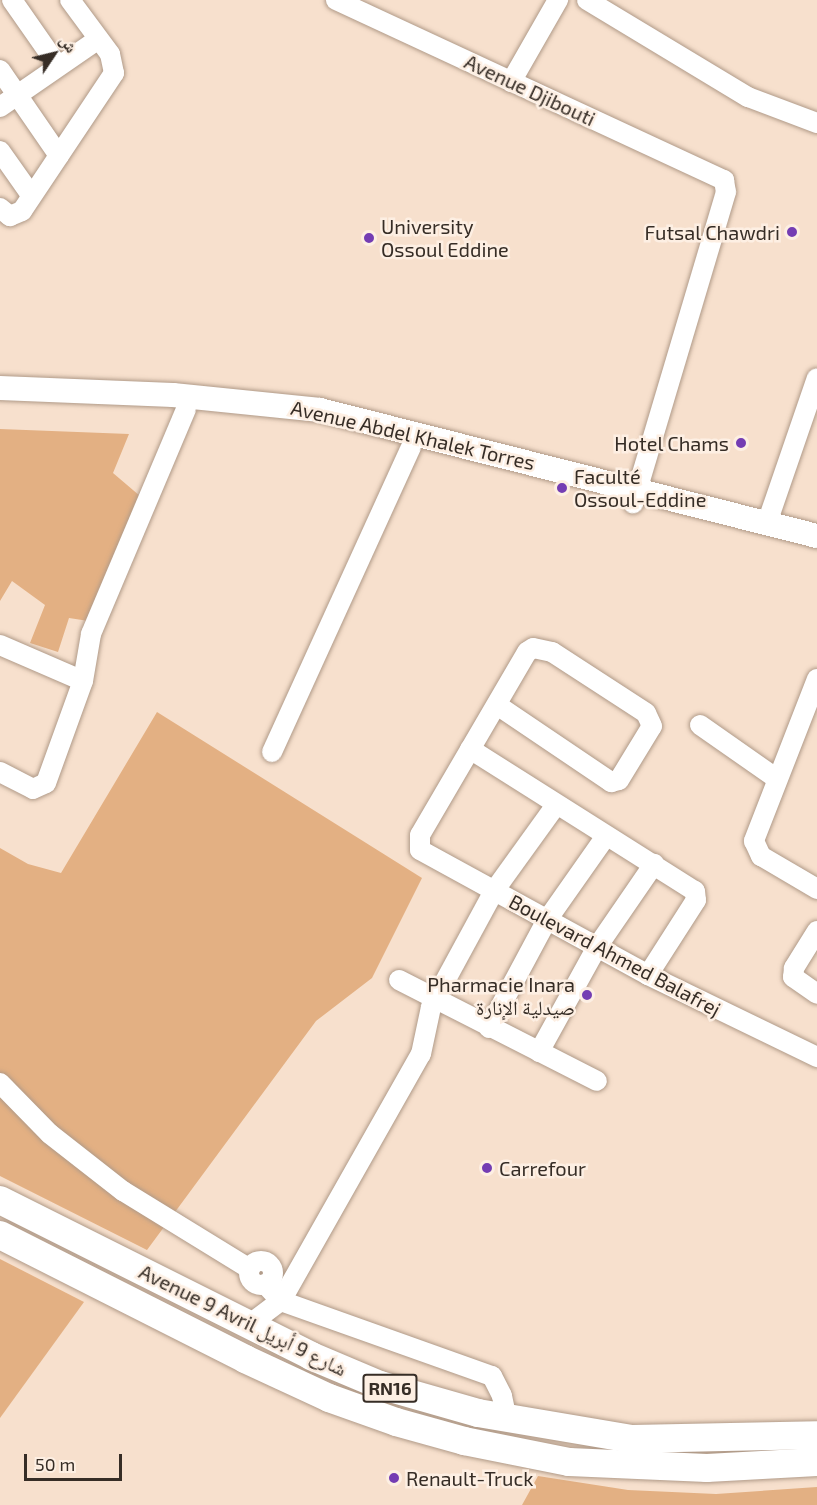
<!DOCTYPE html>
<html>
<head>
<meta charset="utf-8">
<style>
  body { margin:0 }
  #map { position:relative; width:817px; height:1505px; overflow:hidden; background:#f7e0cd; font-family:"Exo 2","Noto Naskh Arabic",sans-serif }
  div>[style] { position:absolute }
  .green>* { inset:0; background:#e3b083 }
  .roads { filter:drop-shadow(0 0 2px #b09a88) drop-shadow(0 0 2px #b09a88) }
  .minor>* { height:20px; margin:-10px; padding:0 10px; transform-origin:10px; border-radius:10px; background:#fff }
  .minor>.ring { margin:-10px; padding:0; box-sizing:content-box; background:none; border:20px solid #fff; border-radius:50% }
  .major>* { height:24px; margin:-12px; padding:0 12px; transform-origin:12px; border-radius:12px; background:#fff }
  .highway>* { height:28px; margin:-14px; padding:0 14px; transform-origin:14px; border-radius:14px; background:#fff }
  .dots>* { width:16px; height:16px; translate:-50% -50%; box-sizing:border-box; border:3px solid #fdefe3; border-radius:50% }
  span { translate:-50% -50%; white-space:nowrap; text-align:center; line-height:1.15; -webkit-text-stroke:5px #fdefe3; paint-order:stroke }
  .shield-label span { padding:2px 4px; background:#fdefe3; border:2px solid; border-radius:4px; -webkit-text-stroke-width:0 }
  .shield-label { font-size:18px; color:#362d26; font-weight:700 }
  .street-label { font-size:20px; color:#362d26 }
  .poi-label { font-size:20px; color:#362d26 }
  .left { translate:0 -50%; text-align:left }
  .right { translate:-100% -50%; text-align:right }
  .north { position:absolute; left:24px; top:24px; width:60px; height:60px; -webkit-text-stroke:4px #fdefe3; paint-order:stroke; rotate:55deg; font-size:16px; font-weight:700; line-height:24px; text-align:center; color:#362d26 }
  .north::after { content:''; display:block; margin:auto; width:21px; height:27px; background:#362d26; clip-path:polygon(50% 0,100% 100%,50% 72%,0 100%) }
  .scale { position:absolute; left:24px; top:1454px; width:98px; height:27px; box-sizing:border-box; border:3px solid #362d26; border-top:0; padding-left:8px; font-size:18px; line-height:21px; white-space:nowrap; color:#362d26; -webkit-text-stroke:4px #fdefe3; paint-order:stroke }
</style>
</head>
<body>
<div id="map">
  <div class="green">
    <i style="clip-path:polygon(0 429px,129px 434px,113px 473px,140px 496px,95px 622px,69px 618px,58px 652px,30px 643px,45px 605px,12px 581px,0 601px)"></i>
    <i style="clip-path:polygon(157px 712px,422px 878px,372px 978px,316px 1021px,147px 1250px,0 1176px,0 848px,28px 864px,61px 873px)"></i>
    <i style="clip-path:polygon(0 1259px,84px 1302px,0 1418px)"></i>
    <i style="clip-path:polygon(538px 1476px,628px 1490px,716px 1494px,817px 1487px,817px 1505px,522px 1505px)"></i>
  </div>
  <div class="roads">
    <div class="minor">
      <i style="left:12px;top:0;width:80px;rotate:55.1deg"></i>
      <i style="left:336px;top:0;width:428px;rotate:24.9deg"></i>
      <i style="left:724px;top:180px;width:12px;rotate:81deg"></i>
      <i style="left:726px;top:192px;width:325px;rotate:106.6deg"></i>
      <i style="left:587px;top:0;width:188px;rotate:31.1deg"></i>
      <i style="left:748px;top:97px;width:74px;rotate:20.6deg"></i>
      <i style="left:0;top:70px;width:104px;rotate:55.5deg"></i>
      <i style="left:511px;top:82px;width:95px;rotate:-60.2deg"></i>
      <i style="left:0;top:107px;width:118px;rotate:-34.6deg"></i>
      <i style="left:0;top:151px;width:54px;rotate:54.8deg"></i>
      <i style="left:0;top:208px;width:13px;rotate:39deg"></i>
      <i style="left:10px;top:216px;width:13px;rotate:-23deg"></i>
      <i style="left:22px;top:211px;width:166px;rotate:-56.3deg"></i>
      <i style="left:114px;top:73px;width:19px;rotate:-102deg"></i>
      <i style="left:110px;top:54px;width:67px;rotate:-126.5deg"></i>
      <i style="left:767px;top:523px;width:153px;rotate:-71deg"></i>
      <i style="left:0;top:645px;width:90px;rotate:23.4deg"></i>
      <i style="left:817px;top:679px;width:174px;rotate:111.3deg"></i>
      <i style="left:754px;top:841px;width:17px;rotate:65deg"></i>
      <i style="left:761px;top:856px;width:65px;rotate:30.5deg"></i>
      <i style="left:497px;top:705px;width:138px;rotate:34deg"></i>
      <i style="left:611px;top:782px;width:8px;rotate:-14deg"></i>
      <i style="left:619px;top:780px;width:63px;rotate:-58.6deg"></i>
      <i style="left:652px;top:726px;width:14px;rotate:-115deg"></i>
      <i style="left:646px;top:713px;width:112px;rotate:-147deg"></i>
      <i style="left:552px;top:652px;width:19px;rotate:-168deg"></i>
      <i style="left:533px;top:648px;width:7px;rotate:146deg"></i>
      <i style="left:527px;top:652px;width:212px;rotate:120.3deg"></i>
      <i style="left:420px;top:835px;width:15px;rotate:90deg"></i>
      <i style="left:420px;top:850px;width:260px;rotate:28.7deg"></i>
      <i style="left:648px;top:975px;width:188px;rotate:25.9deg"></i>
      <i style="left:700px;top:725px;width:94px;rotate:35deg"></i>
      <i style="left:470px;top:749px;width:266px;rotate:32.3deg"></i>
      <i style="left:695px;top:891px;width:9px;rotate:84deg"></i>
      <i style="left:696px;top:900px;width:89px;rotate:122.6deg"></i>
      <i style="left:272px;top:752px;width:335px;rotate:-65.5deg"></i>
      <i style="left:0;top:772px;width:37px;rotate:27deg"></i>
      <i style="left:33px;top:789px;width:14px;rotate:-25deg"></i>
      <i style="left:46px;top:783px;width:109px;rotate:-70.1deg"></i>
      <i style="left:83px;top:681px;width:48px;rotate:-80.3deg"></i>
      <i style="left:91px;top:634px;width:244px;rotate:-67.1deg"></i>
      <i style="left:817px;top:931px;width:44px;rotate:121.9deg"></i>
      <i style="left:794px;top:968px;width:9px;rotate:96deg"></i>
      <i style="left:793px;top:977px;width:29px;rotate:35deg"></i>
      <i style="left:399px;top:980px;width:222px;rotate:27deg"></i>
      <i style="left:489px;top:1028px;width:123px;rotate:-61.8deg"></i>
      <i style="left:547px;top:920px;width:103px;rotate:-54.9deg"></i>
      <i style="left:539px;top:1052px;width:120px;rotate:-61.1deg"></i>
      <i style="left:597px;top:947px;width:101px;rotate:-55.5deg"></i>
      <i style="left:0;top:1083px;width:71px;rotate:45.6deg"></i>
      <i style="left:50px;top:1134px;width:93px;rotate:38deg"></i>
      <i style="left:123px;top:1191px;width:149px;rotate:31.6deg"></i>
      <i class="ring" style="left:249px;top:1261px;width:4px;height:4px"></i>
      <i style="left:265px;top:1284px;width:23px;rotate:47deg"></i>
      <i style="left:281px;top:1301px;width:224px;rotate:19.6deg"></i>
      <i style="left:492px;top:1376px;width:22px;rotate:63deg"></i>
      <i style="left:502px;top:1396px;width:24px;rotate:78deg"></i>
      <i style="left:250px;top:1324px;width:39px;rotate:-37deg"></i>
      <i style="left:281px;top:1301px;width:284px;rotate:-60.5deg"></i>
      <i style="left:421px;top:1054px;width:48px;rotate:-78deg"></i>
      <i style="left:431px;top:1007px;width:132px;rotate:-61.5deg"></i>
      <i style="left:494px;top:891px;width:106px;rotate:-54.2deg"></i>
    </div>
    <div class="major">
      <i style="left:0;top:388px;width:173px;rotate:2.3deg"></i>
      <i style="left:173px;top:395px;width:148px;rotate:5.8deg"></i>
      <i style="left:320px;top:410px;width:513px;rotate:14.23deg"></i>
    </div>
    <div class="highway">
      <i style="left:0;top:1200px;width:348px;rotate:26.6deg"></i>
      <i style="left:311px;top:1356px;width:75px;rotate:22.8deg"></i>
      <i style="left:380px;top:1385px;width:102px;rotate:15.9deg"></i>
      <i style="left:478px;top:1413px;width:156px;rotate:9.6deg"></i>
      <i style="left:632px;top:1439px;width:185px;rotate:-1.2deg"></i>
      <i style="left:0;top:1235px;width:275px;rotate:26.8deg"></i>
      <i style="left:245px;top:1359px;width:93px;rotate:24.9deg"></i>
      <i style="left:329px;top:1398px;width:71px;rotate:19.7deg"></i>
      <i style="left:396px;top:1422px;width:71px;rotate:15.6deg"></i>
      <i style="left:464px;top:1441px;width:107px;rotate:11.3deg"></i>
      <i style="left:569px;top:1462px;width:138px;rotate:2.5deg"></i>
      <i style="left:707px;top:1468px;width:110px;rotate:-3.1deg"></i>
    </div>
  </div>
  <div class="dots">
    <i style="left:792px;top:232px;background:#743db3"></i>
    <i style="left:369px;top:238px;background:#743db3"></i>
    <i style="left:741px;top:443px;background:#743db3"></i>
    <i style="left:562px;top:488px;background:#743db3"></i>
    <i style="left:587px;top:995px;background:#743db3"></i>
    <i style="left:487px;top:1168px;background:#743db3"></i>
    <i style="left:394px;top:1478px;background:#743db3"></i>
  </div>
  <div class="shield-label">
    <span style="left:390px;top:1388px">RN16</span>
  </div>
  <div class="street-label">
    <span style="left:530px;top:90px;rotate:25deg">Avenue Djibouti</span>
    <span style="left:413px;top:435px;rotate:13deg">Avenue Abdel Khalek Torres</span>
    <span style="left:615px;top:955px;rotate:28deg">Boulevard Ahmed Balafrej</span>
    <span style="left:243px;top:1320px;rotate:26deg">Avenue 9 Avril شارع 9 أبريل</span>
  </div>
  <div class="poi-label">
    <span class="left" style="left:381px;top:238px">University<br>Ossoul Eddine</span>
    <span class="right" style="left:780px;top:232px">Futsal Chawdri</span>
    <span class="right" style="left:729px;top:443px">Hotel Chams</span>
    <span class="left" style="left:574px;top:488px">Faculté<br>Ossoul-Eddine</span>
    <span class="right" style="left:575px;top:996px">Pharmacie Inara<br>صيدلية الإنارة</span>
    <span class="left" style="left:499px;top:1168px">Carrefour</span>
    <span class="left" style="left:406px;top:1478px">Renault-Truck</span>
  </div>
  <div class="north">ش</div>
  <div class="scale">50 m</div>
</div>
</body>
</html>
